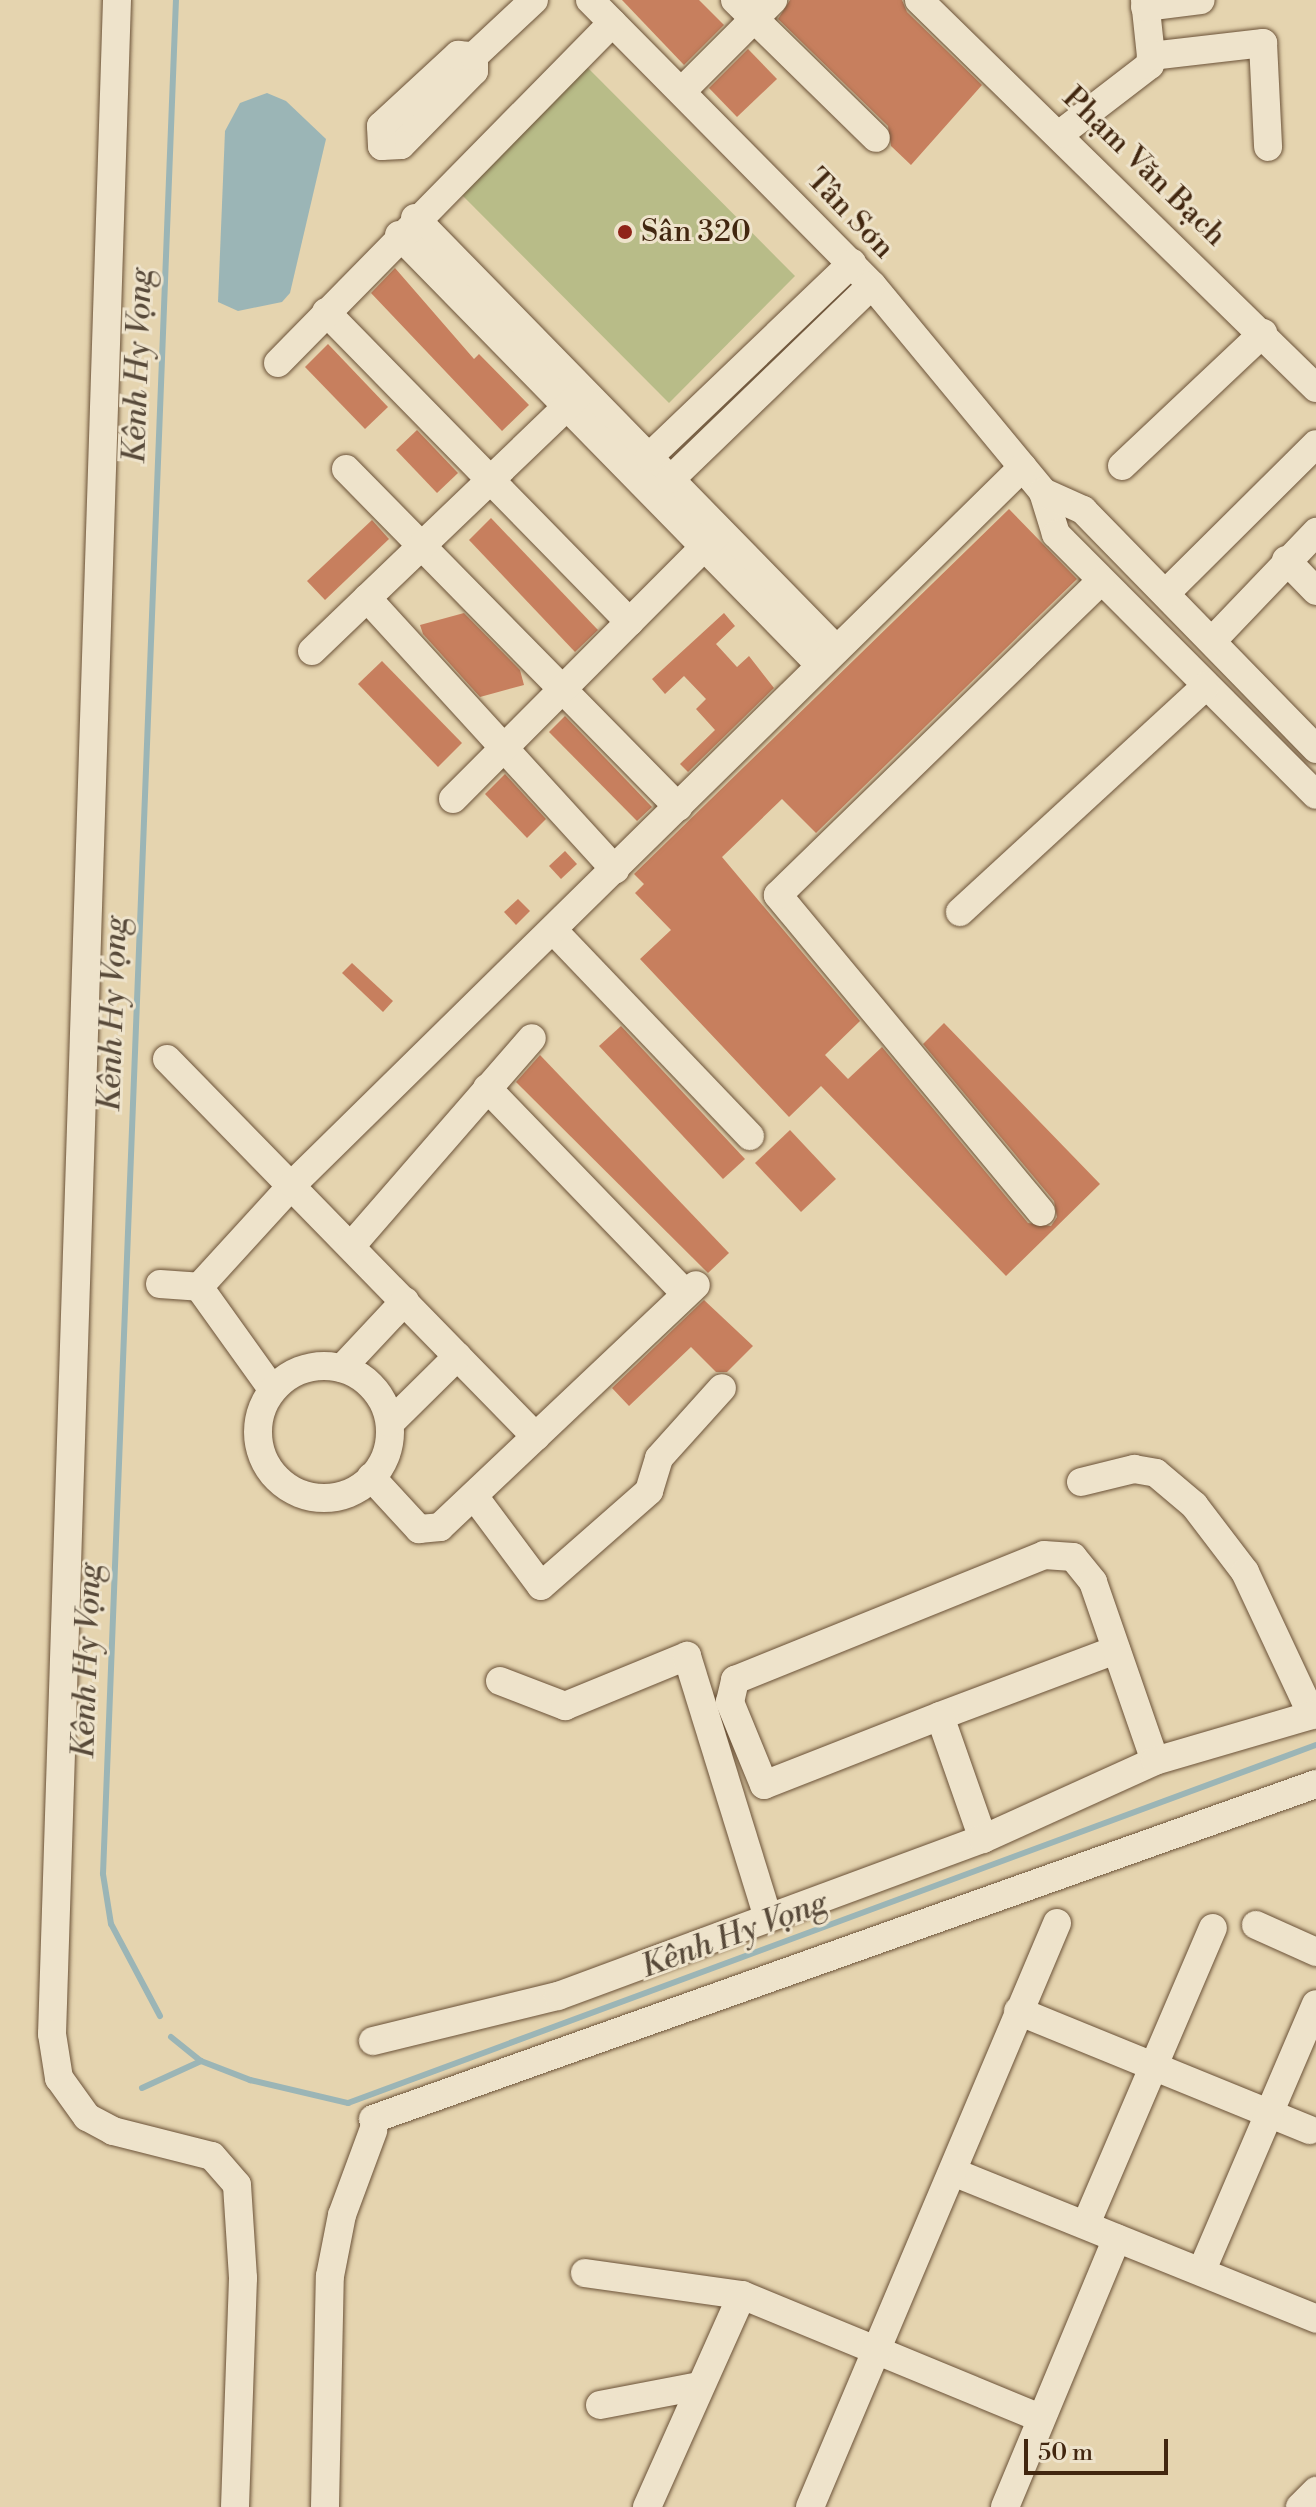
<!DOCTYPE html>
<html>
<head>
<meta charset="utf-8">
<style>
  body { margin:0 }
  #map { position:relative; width:1316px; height:2507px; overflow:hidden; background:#e5d4af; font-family:"Libre Bodoni",serif }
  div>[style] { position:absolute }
  .green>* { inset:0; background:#b8bc88 }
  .water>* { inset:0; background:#9bb5b6 }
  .stream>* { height:6px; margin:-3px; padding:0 3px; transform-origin:3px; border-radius:3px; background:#9bb5b6 }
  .building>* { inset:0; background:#c77f5e }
  .roads { filter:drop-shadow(0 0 2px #6b5238) drop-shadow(0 0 2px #6b5238) }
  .minor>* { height:28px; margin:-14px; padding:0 14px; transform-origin:14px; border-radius:14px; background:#eee3cb }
  .minor>.ring { margin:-14px; padding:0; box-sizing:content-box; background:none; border:28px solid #eee3cb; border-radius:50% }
  .dots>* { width:22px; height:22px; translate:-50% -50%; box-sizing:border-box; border:4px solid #eee3cb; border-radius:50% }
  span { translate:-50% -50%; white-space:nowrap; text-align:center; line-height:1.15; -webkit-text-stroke:6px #eee3cb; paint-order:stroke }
  .street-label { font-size:30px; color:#422710 }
  .poi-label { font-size:30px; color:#422710 }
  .left { translate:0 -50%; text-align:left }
  .water-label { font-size:32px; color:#584a3a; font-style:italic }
  .scale { position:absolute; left:1024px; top:2439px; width:144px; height:36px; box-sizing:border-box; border:4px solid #422710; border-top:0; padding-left:10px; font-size:24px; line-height:28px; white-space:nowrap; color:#422710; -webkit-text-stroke:6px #eee3cb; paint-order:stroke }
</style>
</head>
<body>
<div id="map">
  <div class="green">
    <i style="clip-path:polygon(582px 62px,795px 276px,669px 403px,455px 188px)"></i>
  </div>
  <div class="water">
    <i style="clip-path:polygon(267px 93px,286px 101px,326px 139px,290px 293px,282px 302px,238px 311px,218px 302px,225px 131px,240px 103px)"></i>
  </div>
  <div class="stream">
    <i style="left:160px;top:2016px;width:104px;rotate:-118deg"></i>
    <i style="left:111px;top:1924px;width:51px;rotate:-99.1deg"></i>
    <i style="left:103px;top:1874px;width:1875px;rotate:-87.77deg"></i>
    <i style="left:171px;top:2037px;width:38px;rotate:39deg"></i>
    <i style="left:201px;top:2061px;width:53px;rotate:21.2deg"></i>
    <i style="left:250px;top:2080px;width:101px;rotate:13.2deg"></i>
    <i style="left:348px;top:2103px;width:1032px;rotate:-20.3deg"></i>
    <i style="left:142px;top:2088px;width:65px;rotate:-24.6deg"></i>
  </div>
  <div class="building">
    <i style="clip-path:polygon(622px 0,699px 0,724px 25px,684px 65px)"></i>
    <i style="clip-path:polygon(790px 0,902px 0,907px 12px,982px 85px,911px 165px,891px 146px,888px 126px,778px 19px)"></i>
    <i style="clip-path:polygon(748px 49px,777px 79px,737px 117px,709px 88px)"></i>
    <i style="clip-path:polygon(395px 268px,474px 359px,479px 354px,529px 405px,502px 431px,371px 293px)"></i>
    <i style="clip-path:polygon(328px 344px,388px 407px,365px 429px,305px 367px)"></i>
    <i style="clip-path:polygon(417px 430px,458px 473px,437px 493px,396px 450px)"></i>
    <i style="clip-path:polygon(1009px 509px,1077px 579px,816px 833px,782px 799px,722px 857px,860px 1021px,825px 1055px,848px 1079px,882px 1047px,1028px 1223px,1051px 1226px,1057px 1217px,1054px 1201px,923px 1044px,944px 1023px,1100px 1184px,1006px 1276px,821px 1086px,789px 1117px,640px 959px,671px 930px,635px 893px,644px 884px,634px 874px)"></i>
    <i style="clip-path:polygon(491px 518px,598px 630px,575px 652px,469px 540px)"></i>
    <i style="clip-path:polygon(372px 520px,389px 539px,325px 600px,307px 581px)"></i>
    <i style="clip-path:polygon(464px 613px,520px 670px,524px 685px,480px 697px,423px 634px,420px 625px)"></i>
    <i style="clip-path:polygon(724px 613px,735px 626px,716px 644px,737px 667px,749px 656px,774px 688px,688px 772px,680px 764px,715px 730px,696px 709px,706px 699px,684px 676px,665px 694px,652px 679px)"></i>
    <i style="clip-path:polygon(382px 661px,462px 743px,438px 767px,358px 684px)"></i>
    <i style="clip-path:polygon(565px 716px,652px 807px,637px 821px,549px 732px)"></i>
    <i style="clip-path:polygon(505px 774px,546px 819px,527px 838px,485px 794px)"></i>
    <i style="clip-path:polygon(565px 851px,577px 864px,561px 879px,549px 866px)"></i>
    <i style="clip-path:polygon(518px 899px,530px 911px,516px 925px,504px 912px)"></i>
    <i style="clip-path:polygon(352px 963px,393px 1001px,383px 1012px,342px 973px)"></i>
    <i style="clip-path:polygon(621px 1026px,745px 1159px,723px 1179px,599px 1046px)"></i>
    <i style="clip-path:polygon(540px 1055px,729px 1253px,708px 1273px,516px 1082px)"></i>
    <i style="clip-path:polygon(790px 1130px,836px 1179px,801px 1212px,755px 1163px)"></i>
    <i style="clip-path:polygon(704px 1300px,753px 1346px,727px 1372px,716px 1372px,691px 1347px,629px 1406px,612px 1388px)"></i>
  </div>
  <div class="roads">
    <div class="minor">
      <i style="left:117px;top:0;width:2035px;rotate:91.83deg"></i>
      <i style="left:52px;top:2034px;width:45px;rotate:81deg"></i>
      <i style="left:59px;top:2078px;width:48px;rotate:54.3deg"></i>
      <i style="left:87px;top:2117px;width:30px;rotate:28deg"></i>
      <i style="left:113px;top:2131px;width:102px;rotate:14.2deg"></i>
      <i style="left:212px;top:2156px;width:38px;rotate:49deg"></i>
      <i style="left:237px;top:2185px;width:93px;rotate:86.3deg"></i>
      <i style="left:243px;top:2278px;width:229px;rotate:92deg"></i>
      <i style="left:590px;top:0;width:401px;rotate:45.3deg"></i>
      <i style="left:872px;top:285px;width:268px;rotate:50.4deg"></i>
      <i style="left:1043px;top:492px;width:44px;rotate:72.8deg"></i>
      <i style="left:1056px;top:534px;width:368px;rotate:45.1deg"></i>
      <i style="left:735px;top:0;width:197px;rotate:44.4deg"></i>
      <i style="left:919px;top:0;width:555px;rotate:44.34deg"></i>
      <i style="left:1145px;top:0;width:56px;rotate:83.9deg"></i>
      <i style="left:1145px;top:7px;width:56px;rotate:-7.1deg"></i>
      <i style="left:474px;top:56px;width:15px;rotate:90deg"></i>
      <i style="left:474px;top:71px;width:104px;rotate:134.6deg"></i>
      <i style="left:401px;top:145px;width:19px;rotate:177deg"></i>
      <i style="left:382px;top:146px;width:20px;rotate:-93deg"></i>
      <i style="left:381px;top:126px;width:105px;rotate:-42.7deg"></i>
      <i style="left:458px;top:55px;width:16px;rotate:4deg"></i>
      <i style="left:474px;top:56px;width:82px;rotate:-43deg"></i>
      <i style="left:682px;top:91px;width:129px;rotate:-45deg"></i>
      <i style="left:1060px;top:134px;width:113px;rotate:-37.5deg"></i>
      <i style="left:1150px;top:65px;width:9px;rotate:-84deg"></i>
      <i style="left:1151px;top:56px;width:113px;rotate:-6.6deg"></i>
      <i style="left:1263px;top:43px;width:104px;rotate:87.2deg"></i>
      <i style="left:415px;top:218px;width:602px;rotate:45.67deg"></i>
      <i style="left:399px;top:235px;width:602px;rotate:45.61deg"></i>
      <i style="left:326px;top:312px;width:434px;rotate:45.6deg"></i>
      <i style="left:278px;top:363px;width:477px;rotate:-45.5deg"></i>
      <i style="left:649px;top:457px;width:281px;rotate:-43.7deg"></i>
      <i style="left:1122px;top:466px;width:194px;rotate:-43.3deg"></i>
      <i style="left:346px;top:469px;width:474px;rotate:45.5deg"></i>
      <i style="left:671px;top:479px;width:279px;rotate:-44deg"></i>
      <i style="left:1043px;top:492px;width:44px;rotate:24.2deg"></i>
      <i style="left:1083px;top:510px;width:334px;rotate:45.7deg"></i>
      <i style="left:1286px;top:560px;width:43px;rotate:45.9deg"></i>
      <i style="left:1166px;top:593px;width:211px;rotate:-44.8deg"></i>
      <i style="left:367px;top:598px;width:368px;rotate:47.6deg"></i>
      <i style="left:1212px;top:641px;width:151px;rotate:-46.3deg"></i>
      <i style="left:312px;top:651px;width:371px;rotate:-43.8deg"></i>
      <i style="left:453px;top:799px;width:374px;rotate:-45.1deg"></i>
      <i style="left:960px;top:912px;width:334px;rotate:-42.6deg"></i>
      <i style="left:553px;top:930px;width:285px;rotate:46.3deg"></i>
      <i style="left:167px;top:1059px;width:528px;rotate:45.69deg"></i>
      <i style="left:487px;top:1088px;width:286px;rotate:46deg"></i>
      <i style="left:1041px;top:1212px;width:412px;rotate:-129.7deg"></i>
      <i style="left:778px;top:895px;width:450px;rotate:-44.2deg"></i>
      <i style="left:352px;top:1245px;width:274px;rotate:-49deg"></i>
      <i style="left:160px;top:1284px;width:39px;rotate:4deg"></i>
      <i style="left:199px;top:1287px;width:125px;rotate:54.4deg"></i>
      <i style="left:199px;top:1287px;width:139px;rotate:-47.6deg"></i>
      <i style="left:293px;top:1184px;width:1023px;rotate:-44.49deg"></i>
      <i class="ring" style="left:258px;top:1366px;width:104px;height:104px"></i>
      <i style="left:342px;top:1368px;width:92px;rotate:-46.8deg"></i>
      <i style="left:390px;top:1423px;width:95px;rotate:-44.6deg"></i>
      <i style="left:371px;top:1477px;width:71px;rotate:47.3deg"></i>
      <i style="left:419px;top:1529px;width:21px;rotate:-5deg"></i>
      <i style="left:440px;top:1527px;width:352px;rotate:-43.4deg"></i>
      <i style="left:1081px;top:1482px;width:55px;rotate:-13.8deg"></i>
      <i style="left:1134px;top:1469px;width:22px;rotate:10deg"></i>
      <i style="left:1156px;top:1473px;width:50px;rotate:40.1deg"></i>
      <i style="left:1194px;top:1505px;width:84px;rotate:52.7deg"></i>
      <i style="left:1245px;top:1572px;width:158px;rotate:64.9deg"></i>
      <i style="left:474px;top:1496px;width:112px;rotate:53.3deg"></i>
      <i style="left:541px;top:1586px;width:144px;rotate:-41.3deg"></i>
      <i style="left:649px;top:1491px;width:34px;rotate:-73deg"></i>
      <i style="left:659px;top:1458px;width:94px;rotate:-48deg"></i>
      <i style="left:500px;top:1681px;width:70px;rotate:21deg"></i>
      <i style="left:565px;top:1706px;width:132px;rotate:-22.3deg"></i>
      <i style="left:687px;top:1656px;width:270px;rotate:72.8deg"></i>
      <i style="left:940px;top:1716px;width:188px;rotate:-20.6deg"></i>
      <i style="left:983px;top:1839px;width:130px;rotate:-109.3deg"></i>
      <i style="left:940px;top:1716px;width:189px;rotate:158.6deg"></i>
      <i style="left:764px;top:1785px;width:90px;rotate:-112.3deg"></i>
      <i style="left:730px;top:1702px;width:23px;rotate:-77deg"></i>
      <i style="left:735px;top:1680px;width:333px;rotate:-22deg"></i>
      <i style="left:1044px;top:1555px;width:29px;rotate:4deg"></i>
      <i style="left:1073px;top:1557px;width:32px;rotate:51deg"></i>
      <i style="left:1093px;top:1582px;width:189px;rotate:70.9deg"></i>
      <i style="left:1256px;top:1925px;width:66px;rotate:24.2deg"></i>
      <i style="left:1018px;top:2011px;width:315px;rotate:22.2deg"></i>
      <i style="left:373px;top:2041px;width:190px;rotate:-13.7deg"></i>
      <i style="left:558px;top:1996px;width:453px;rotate:-20.3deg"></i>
      <i style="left:983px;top:1839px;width:189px;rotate:-24.4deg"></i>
      <i style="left:1155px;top:1761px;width:168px;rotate:-16.3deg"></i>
      <i style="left:373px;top:2119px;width:1001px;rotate:-19.56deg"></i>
      <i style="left:953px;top:2172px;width:392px;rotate:22deg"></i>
      <i style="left:1086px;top:2224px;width:322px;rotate:-66.8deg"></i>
      <i style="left:1202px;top:2270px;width:289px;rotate:-66.8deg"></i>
      <i style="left:585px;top:2273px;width:159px;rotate:8deg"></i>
      <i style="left:742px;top:2295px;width:323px;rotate:22.4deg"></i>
      <i style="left:600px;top:2405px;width:101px;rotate:-10.9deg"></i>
      <i style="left:325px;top:2507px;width:231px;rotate:-88.8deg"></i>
      <i style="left:330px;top:2276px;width:62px;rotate:-78.9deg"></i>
      <i style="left:342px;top:2215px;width:90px;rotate:-69.7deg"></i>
      <i style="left:647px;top:2507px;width:232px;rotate:-65.9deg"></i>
      <i style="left:810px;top:2507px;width:634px;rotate:-67.07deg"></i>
      <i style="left:1005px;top:2507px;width:291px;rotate:-67.4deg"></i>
      <i style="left:1300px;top:2507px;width:23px;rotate:-45deg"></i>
    </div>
  </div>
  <div class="dots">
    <i style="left:625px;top:232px;background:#8f2418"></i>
  </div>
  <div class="street-label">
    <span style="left:1144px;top:167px;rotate:44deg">Phạm Văn Bạch</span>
    <span style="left:850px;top:214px;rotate:46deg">Tân Sơn</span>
  </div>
  <div class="poi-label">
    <span class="left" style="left:641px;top:232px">Sân 320</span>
  </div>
  <div class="water-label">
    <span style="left:138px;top:366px;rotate:-88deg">Kênh Hy Vọng</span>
    <span style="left:113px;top:1014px;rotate:-88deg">Kênh Hy Vọng</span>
    <span style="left:87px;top:1661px;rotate:-88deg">Kênh Hy Vọng</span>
    <span style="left:734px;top:1935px;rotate:-20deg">Kênh Hy Vọng</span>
  </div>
  <div class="scale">50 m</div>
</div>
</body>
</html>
